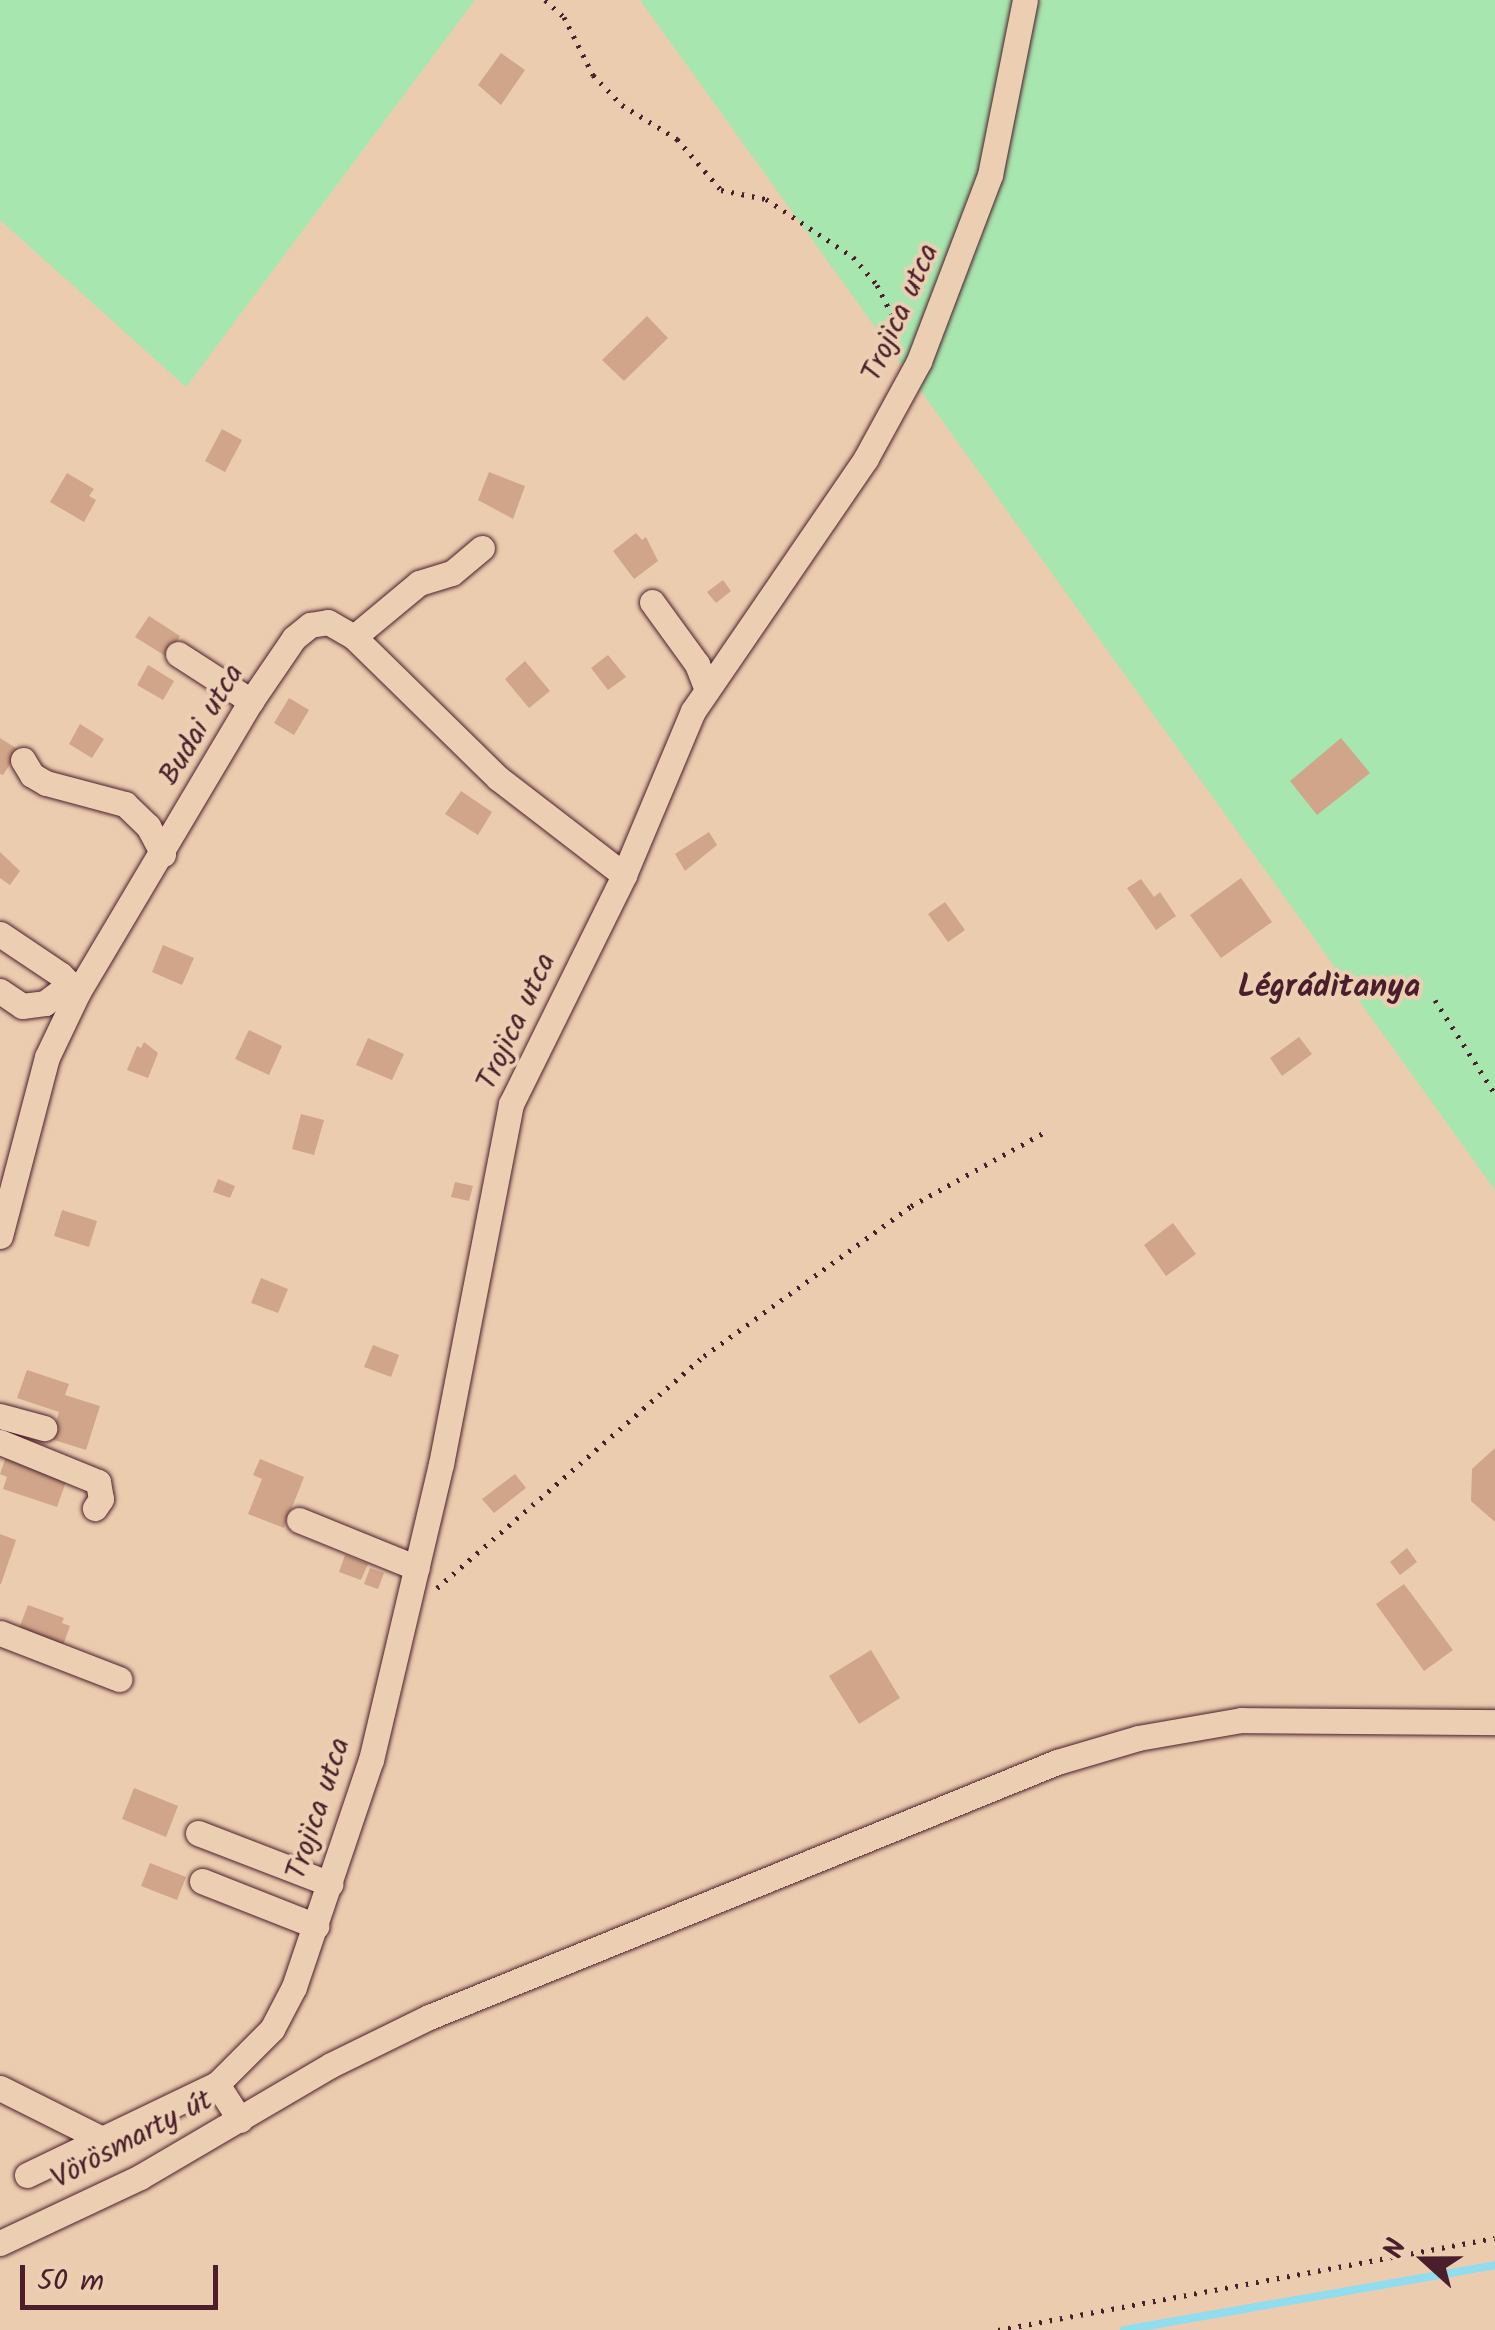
<!DOCTYPE html>
<html>
<head>
<meta charset="utf-8">
<style>
  body { margin:0 }
  #map { position:relative; width:1495px; height:2330px; overflow:hidden; background:#ecccaf; font-family:Kalam,sans-serif }
  div>[style] { position:absolute }
  .green>* { inset:0; background:#a7e6af }
  .stream>* { height:8px; margin:-4px; padding:0 4px; transform-origin:4px; border-radius:4px; background:#8fddee }
  .building>* { inset:0; background:#d0a589 }
  .path>* { height:5px; margin-top:-2.5px; transform-origin:0; background:repeating-linear-gradient(90deg,#4a1f2b 0 2.5px,transparent 0 10.5px) }
  .roads { filter:drop-shadow(0 0 2px #4a1f2b) drop-shadow(0 0 2px #4a1f2b) }
  .minor>* { height:25px; margin:-12.5px; padding:0 12.5px; transform-origin:12.5px; border-radius:12.5px; background:#eccfb3 }
  span { translate:-50% -50%; white-space:nowrap; text-align:center; line-height:1.15; -webkit-text-stroke:8px #eccfb3; paint-order:stroke }
  .street-label { font-size:30px; color:#4a1f2b }
  .neighbourhood-label { font-size:32px; color:#4a1f2b; font-weight:700 }
  .north { position:absolute; left:1375px; top:2210px; width:100px; height:100px; -webkit-text-stroke:8px #eccfb3; paint-order:stroke; rotate:291deg; font-size:28px; font-weight:700; line-height:40px; text-align:center; color:#4a1f2b }
  .north::after { content:''; display:block; margin:auto; width:35px; height:45px; background:#4a1f2b; clip-path:polygon(50% 0,100% 100%,50% 72%,0 100%) }
  .scale { position:absolute; left:20px; top:2265px; width:198px; height:45px; box-sizing:border-box; border:5px solid #4a1f2b; border-top:0; padding-left:12px; font-size:30px; line-height:35px; white-space:nowrap; color:#4a1f2b; -webkit-text-stroke:8px #eccfb3; paint-order:stroke }
</style>
</head>
<body>
<div id="map">
  <div class="green">
    <i style="clip-path:polygon(0 0,475px 0,186px 387px,0 220px)"></i>
    <i style="clip-path:polygon(640px 0,1495px 0,1495px 1190px)"></i>
  </div>
  <div class="stream">
    <i style="left:1124px;top:2330px;width:377px;rotate:-9.9deg"></i>
  </div>
  <div class="building">
    <i style="clip-path:polygon(501px 53px,525px 70px,501px 105px,478px 85px)"></i>
    <i style="clip-path:polygon(647px 316px,668px 338px,624px 381px,602px 360px)"></i>
    <i style="clip-path:polygon(222px 429px,242px 440px,225px 472px,205px 461px)"></i>
    <i style="clip-path:polygon(489px 472px,525px 486px,513px 519px,478px 500px)"></i>
    <i style="clip-path:polygon(67px 473px,94px 489px,89px 496px,96px 500px,84px 522px,50px 502px)"></i>
    <i style="clip-path:polygon(636px 533px,642px 540px,646px 537px,658px 561px,634px 579px,613px 551px)"></i>
    <i style="clip-path:polygon(723px 580px,731px 591px,716px 603px,707px 592px)"></i>
    <i style="clip-path:polygon(149px 616px,180px 636px,167px 657px,135px 637px)"></i>
    <i style="clip-path:polygon(608px 655px,626px 677px,608px 690px,591px 668px)"></i>
    <i style="clip-path:polygon(525px 661px,550px 691px,529px 708px,505px 679px)"></i>
    <i style="clip-path:polygon(148px 665px,174px 681px,163px 700px,137px 685px)"></i>
    <i style="clip-path:polygon(289px 698px,309px 710px,294px 735px,274px 723px)"></i>
    <i style="clip-path:polygon(80px 724px,104px 739px,92px 758px,69px 744px)"></i>
    <i style="clip-path:polygon(0 738px,19px 750px,3px 775px,0 774px)"></i>
    <i style="clip-path:polygon(1341px 738px,1370px 773px,1317px 815px,1290px 781px)"></i>
    <i style="clip-path:polygon(461px 791px,492px 812px,478px 835px,445px 814px)"></i>
    <i style="clip-path:polygon(709px 832px,717px 845px,685px 871px,675px 854px)"></i>
    <i style="clip-path:polygon(0 852px,20px 871px,10px 885px,0 878px)"></i>
    <i style="clip-path:polygon(1241px 878px,1272px 922px,1221px 958px,1190px 915px)"></i>
    <i style="clip-path:polygon(1141px 879px,1154px 897px,1160px 892px,1176px 916px,1156px 930px,1127px 888px)"></i>
    <i style="clip-path:polygon(945px 902px,965px 930px,948px 942px,928px 914px)"></i>
    <i style="clip-path:polygon(163px 945px,194px 958px,182px 985px,152px 972px)"></i>
    <i style="clip-path:polygon(249px 1030px,282px 1046px,269px 1075px,235px 1059px)"></i>
    <i style="clip-path:polygon(1299px 1037px,1312px 1054px,1282px 1076px,1270px 1058px)"></i>
    <i style="clip-path:polygon(368px 1038px,404px 1054px,392px 1080px,356px 1065px)"></i>
    <i style="clip-path:polygon(144px 1042px,158px 1053px,148px 1078px,127px 1070px,137px 1046px,141px 1048px)"></i>
    <i style="clip-path:polygon(301px 1114px,324px 1120px,314px 1155px,292px 1149px)"></i>
    <i style="clip-path:polygon(218px 1179px,235px 1186px,230px 1198px,213px 1192px)"></i>
    <i style="clip-path:polygon(455px 1182px,473px 1186px,469px 1201px,451px 1197px)"></i>
    <i style="clip-path:polygon(62px 1210px,97px 1221px,89px 1247px,54px 1236px)"></i>
    <i style="clip-path:polygon(1173px 1223px,1196px 1254px,1166px 1276px,1144px 1245px)"></i>
    <i style="clip-path:polygon(261px 1278px,288px 1289px,278px 1313px,251px 1303px)"></i>
    <i style="clip-path:polygon(373px 1345px,399px 1355px,391px 1377px,364px 1367px)"></i>
    <i style="clip-path:polygon(27px 1370px,69px 1384px,65px 1395px,100px 1406px,86px 1450px,51px 1439px,59px 1412px,17px 1398px)"></i>
    <i style="clip-path:polygon(1495px 1448px,1495px 1522px,1471px 1501px,1472px 1469px)"></i>
    <i style="clip-path:polygon(6px 1457px,67px 1479px,57px 1507px,3px 1489px,7px 1477px,0 1474px)"></i>
    <i style="clip-path:polygon(260px 1459px,304px 1477px,284px 1528px,248px 1514px,262px 1479px,253px 1475px)"></i>
    <i style="clip-path:polygon(515px 1474px,526px 1488px,494px 1513px,482px 1499px)"></i>
    <i style="clip-path:polygon(0 1534px,16px 1540px,1px 1584px,0 1584px)"></i>
    <i style="clip-path:polygon(1407px 1548px,1417px 1562px,1400px 1575px,1390px 1562px)"></i>
    <i style="clip-path:polygon(345px 1555px,368px 1564px,361px 1580px,339px 1572px)"></i>
    <i style="clip-path:polygon(370px 1568px,384px 1573px,378px 1589px,364px 1584px)"></i>
    <i style="clip-path:polygon(1404px 1584px,1453px 1650px,1424px 1671px,1376px 1604px)"></i>
    <i style="clip-path:polygon(28px 1605px,64px 1618px,62px 1623px,70px 1626px,62px 1648px,18px 1631px)"></i>
    <i style="clip-path:polygon(871px 1650px,900px 1698px,859px 1724px,829px 1676px)"></i>
    <i style="clip-path:polygon(134px 1788px,178px 1806px,166px 1837px,122px 1819px)"></i>
    <i style="clip-path:polygon(150px 1863px,186px 1877px,177px 1900px,141px 1886px)"></i>
  </div>
  <div class="path">
    <i style="left:545px;top:0;width:25px;rotate:42deg"></i>
    <i style="left:564px;top:17px;width:65px;rotate:63.4deg"></i>
    <i style="left:593px;top:75px;width:42px;rotate:46deg"></i>
    <i style="left:622px;top:105px;width:65px;rotate:31.7deg"></i>
    <i style="left:677px;top:139px;width:67px;rotate:49.2deg"></i>
    <i style="left:721px;top:190px;width:46px;rotate:11.3deg"></i>
    <i style="left:766px;top:199px;width:105px;rotate:33.7deg"></i>
    <i style="left:853px;top:257px;width:37px;rotate:49deg"></i>
    <i style="left:877px;top:285px;width:49px;rotate:63.4deg"></i>
    <i style="left:899px;top:329px;width:10px;rotate:96deg"></i>
    <i style="left:1435px;top:1000px;width:112px;rotate:57.4deg"></i>
    <i style="left:437px;top:1588px;width:354px;rotate:-41deg"></i>
    <i style="left:704px;top:1356px;width:256px;rotate:-35.9deg"></i>
    <i style="left:911px;top:1206px;width:151px;rotate:-28.9deg"></i>
    <i style="left:998px;top:2330px;width:505px;rotate:-10.49deg"></i>
  </div>
  <div class="roads">
    <div class="minor">
      <i style="left:652px;top:602px;width:77px;rotate:54deg"></i>
      <i style="left:697px;top:664px;width:28px;rotate:69deg"></i>
      <i style="left:354px;top:637px;width:85px;rotate:-39.7deg"></i>
      <i style="left:419px;top:583px;width:34px;rotate:-17deg"></i>
      <i style="left:452px;top:573px;width:39px;rotate:-40deg"></i>
      <i style="left:178px;top:654px;width:87px;rotate:32.8deg"></i>
      <i style="left:23px;top:760px;width:17px;rotate:59deg"></i>
      <i style="left:32px;top:775px;width:16px;rotate:30deg"></i>
      <i style="left:46px;top:783px;width:82px;rotate:14.9deg"></i>
      <i style="left:125px;top:804px;width:32px;rotate:44deg"></i>
      <i style="left:148px;top:826px;width:32px;rotate:62deg"></i>
      <i style="left:0;top:934px;width:73px;rotate:33.9deg"></i>
      <i style="left:61px;top:975px;width:24px;rotate:45deg"></i>
      <i style="left:0;top:991px;width:27px;rotate:34deg"></i>
      <i style="left:22px;top:1006px;width:23px;rotate:-7deg"></i>
      <i style="left:45px;top:1003px;width:31px;rotate:-37deg"></i>
      <i style="left:0;top:1236px;width:185px;rotate:-75.3deg"></i>
      <i style="left:47px;top:1057px;width:72px;rotate:-64.5deg"></i>
      <i style="left:78px;top:992px;width:339px;rotate:-59.3deg"></i>
      <i style="left:251px;top:701px;width:76px;rotate:-55.7deg"></i>
      <i style="left:294px;top:638px;width:21px;rotate:-39deg"></i>
      <i style="left:310px;top:625px;width:18px;rotate:-9deg"></i>
      <i style="left:328px;top:622px;width:30px;rotate:30deg"></i>
      <i style="left:354px;top:637px;width:202px;rotate:44.4deg"></i>
      <i style="left:498px;top:778px;width:159px;rotate:37.6deg"></i>
      <i style="left:0;top:1416px;width:46px;rotate:15.3deg"></i>
      <i style="left:0;top:1442px;width:106px;rotate:22.2deg"></i>
      <i style="left:98px;top:1482px;width:17px;rotate:80deg"></i>
      <i style="left:101px;top:1499px;width:11px;rotate:124deg"></i>
      <i style="left:299px;top:1520px;width:127px;rotate:22.1deg"></i>
      <i style="left:0;top:1633px;width:128px;rotate:21.1deg"></i>
      <i style="left:198px;top:1833px;width:142px;rotate:21.1deg"></i>
      <i style="left:202px;top:1881px;width:123px;rotate:21.5deg"></i>
      <i style="left:0;top:2088px;width:114px;rotate:26.6deg"></i>
      <i style="left:240px;top:2120px;width:43px;rotate:-122.6deg"></i>
      <i style="left:217px;top:2084px;width:78px;rotate:-45deg"></i>
      <i style="left:272px;top:2029px;width:47px;rotate:-62.4deg"></i>
      <i style="left:294px;top:1987px;width:240px;rotate:-71.3deg"></i>
      <i style="left:371px;top:1760px;width:304px;rotate:-76.7deg"></i>
      <i style="left:441px;top:1464px;width:367px;rotate:-79deg"></i>
      <i style="left:511px;top:1104px;width:255px;rotate:-63.7deg"></i>
      <i style="left:624px;top:875px;width:178px;rotate:-67.2deg"></i>
      <i style="left:693px;top:711px;width:306px;rotate:-55.6deg"></i>
      <i style="left:866px;top:458px;width:111px;rotate:-61.3deg"></i>
      <i style="left:919px;top:361px;width:199px;rotate:-69.1deg"></i>
      <i style="left:990px;top:175px;width:178px;rotate:-78.7deg"></i>
      <i style="left:27px;top:2175px;width:211px;rotate:-25.6deg"></i>
      <i style="left:0;top:2243px;width:155px;rotate:-25.2deg"></i>
      <i style="left:140px;top:2177px;width:221px;rotate:-30.4deg"></i>
      <i style="left:331px;top:2065px;width:109px;rotate:-26.1deg"></i>
      <i style="left:429px;top:2017px;width:678px;rotate:-22.1deg"></i>
      <i style="left:1057px;top:1762px;width:84px;rotate:-16.5deg"></i>
      <i style="left:1138px;top:1738px;width:105px;rotate:-9.9deg"></i>
      <i style="left:1241px;top:1720px;width:254px;rotate:0.5deg"></i>
    </div>
  </div>
  <div class="street-label">
    <span style="left:901px;top:313px;rotate:-66deg">Trojica utca</span>
    <span style="left:202px;top:725px;rotate:-59deg">Budai utca</span>
    <span style="left:517px;top:1022px;rotate:-65deg">Trojica utca</span>
    <span style="left:319px;top:1809px;rotate:-72deg">Trojica utca</span>
    <span style="left:132px;top:2140px;rotate:-28deg">Vörösmarty út</span>
  </div>
  <div class="neighbourhood-label">
    <span style="left:1329px;top:988px">Légráditanya</span>
  </div>
  <div class="north">N</div>
  <div class="scale">50 m</div>
</div>
</body>
</html>
